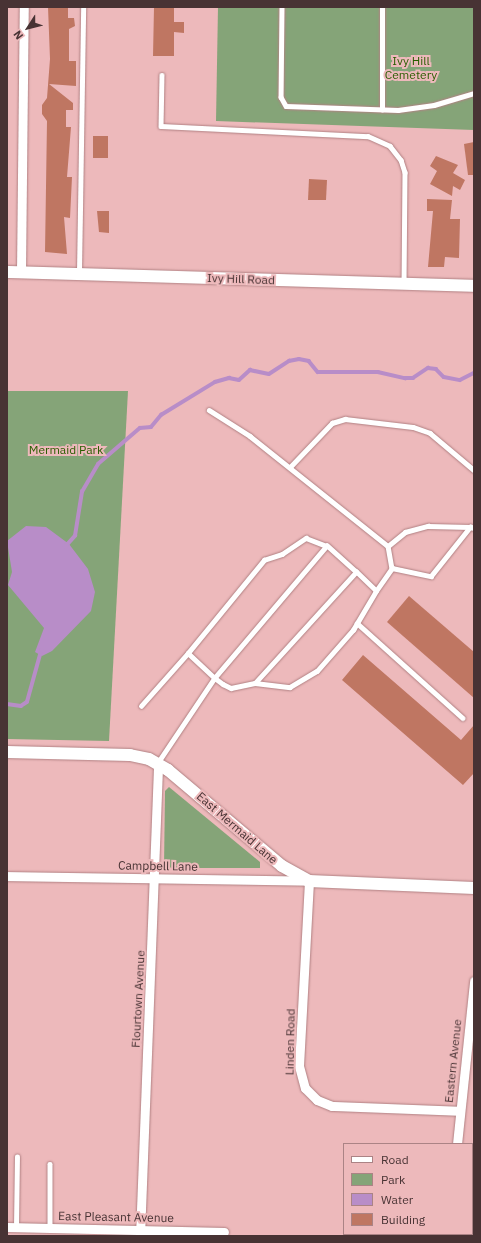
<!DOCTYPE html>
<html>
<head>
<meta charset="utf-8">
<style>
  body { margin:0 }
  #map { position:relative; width:481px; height:1243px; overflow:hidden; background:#edb9bb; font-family:"IBM Plex Sans",sans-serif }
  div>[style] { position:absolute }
  .green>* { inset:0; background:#85a478 }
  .water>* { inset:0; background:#b88dc8 }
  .stream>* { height:3.5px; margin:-1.75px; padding:0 1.75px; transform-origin:1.75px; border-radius:1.75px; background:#b88dc8 }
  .building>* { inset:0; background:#bf7662 }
  .roads { filter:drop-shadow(0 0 1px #b18183) drop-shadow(0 0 1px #b18183) }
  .lane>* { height:4.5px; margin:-2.25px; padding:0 2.25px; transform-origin:2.25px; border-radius:2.25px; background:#fff }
  .street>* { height:9px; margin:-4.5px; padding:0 4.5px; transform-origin:4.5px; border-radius:4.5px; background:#fff }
  .secondary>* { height:12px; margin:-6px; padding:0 6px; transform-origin:6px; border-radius:6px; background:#fff }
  span { translate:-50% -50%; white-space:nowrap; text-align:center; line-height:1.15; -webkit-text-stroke:4px #edb9bb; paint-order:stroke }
  .park-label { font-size:12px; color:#295d00 }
  .street-label { font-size:12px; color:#483334 }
  .frame { position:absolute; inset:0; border:8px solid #483334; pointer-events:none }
  .legend { position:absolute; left:343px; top:1143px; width:130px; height:92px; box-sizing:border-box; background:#edb9bb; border:1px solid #ab8385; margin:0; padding:5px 7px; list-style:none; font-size:12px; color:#483334 }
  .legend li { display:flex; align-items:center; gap:8px; height:20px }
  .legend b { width:20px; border:1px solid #ab8385 }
  .north { position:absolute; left:8px; top:8px; width:40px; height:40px; -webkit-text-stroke:3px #edb9bb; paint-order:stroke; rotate:234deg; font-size:11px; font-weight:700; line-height:16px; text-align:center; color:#483334 }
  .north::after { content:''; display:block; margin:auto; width:14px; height:18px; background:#483334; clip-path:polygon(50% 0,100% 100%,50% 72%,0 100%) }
</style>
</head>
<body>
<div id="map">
  <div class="green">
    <i style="clip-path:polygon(218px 7px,474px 7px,474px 130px,216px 121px)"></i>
    <i style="clip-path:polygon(7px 391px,128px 391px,109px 741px,7px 739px)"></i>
    <i style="clip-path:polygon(169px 787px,260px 862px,260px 868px,164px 868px,165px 791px)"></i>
  </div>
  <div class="water">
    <i style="clip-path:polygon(26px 526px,46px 527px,69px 544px,88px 569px,95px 592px,91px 611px,52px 651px,42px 656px,35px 652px,44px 628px,8px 585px,12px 572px,7px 541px)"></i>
  </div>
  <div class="stream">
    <i style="left:65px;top:547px;width:15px;rotate:-48deg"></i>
    <i style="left:75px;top:536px;width:45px;rotate:-81deg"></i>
    <i style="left:82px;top:492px;width:32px;rotate:-60deg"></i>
    <i style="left:98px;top:464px;width:55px;rotate:-40.6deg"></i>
    <i style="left:140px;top:428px;width:11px;rotate:-5deg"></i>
    <i style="left:151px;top:427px;width:16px;rotate:-50deg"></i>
    <i style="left:161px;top:415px;width:63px;rotate:-31.4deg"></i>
    <i style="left:215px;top:382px;width:15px;rotate:-16deg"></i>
    <i style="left:229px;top:378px;width:10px;rotate:11deg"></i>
    <i style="left:239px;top:380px;width:15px;rotate:-42deg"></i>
    <i style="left:250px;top:370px;width:19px;rotate:12deg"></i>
    <i style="left:269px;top:374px;width:24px;rotate:-33deg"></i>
    <i style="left:289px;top:361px;width:10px;rotate:-11deg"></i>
    <i style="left:299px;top:359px;width:10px;rotate:11deg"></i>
    <i style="left:309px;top:361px;width:14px;rotate:51deg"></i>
    <i style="left:318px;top:372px;width:60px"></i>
    <i style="left:378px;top:372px;width:28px;rotate:13deg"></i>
    <i style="left:405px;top:378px;width:8px"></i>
    <i style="left:413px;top:378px;width:18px;rotate:-34deg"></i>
    <i style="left:428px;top:368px;width:8px;rotate:7deg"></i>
    <i style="left:436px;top:369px;width:11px;rotate:45deg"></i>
    <i style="left:444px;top:377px;width:16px;rotate:11deg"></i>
    <i style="left:460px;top:380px;width:16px;rotate:-27deg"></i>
    <i style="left:7px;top:704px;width:14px;rotate:8deg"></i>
    <i style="left:21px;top:706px;width:7px;rotate:-34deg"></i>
    <i style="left:27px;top:702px;width:53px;rotate:-74.6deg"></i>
  </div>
  <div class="building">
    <i style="clip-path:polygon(48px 7px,68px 7px,68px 18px,74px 18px,75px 26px,69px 29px,69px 61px,76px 61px,76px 86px,49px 84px,73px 103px,73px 110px,66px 110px,66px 127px,71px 127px,67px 177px,72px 177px,70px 218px,64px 217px,67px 254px,45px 252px,47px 121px,42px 114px,42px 105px,47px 98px,50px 59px)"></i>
    <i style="clip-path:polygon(154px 7px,174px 7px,174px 22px,184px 22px,184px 33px,174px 32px,174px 56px,153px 56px)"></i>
    <i style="clip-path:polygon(93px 136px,108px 136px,108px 158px,93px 158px)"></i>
    <i style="clip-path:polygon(474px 142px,474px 175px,468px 175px,464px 144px)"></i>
    <i style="clip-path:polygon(436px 156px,458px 165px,453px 173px,465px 180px,460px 190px,453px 186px,452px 196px,430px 184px,437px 171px,430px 166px)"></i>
    <i style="clip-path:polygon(309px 179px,327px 180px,326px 200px,308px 200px)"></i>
    <i style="clip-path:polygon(427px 199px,452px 200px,450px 219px,460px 219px,459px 258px,445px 257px,444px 267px,428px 267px,433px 211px,427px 211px)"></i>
    <i style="clip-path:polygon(97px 211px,109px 211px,109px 233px,99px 232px)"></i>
    <i style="clip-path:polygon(409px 596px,474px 652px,474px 698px,387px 622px)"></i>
    <i style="clip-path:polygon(363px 655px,461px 740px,474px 725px,474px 773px,463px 785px,342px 680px)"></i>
  </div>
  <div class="roads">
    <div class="lane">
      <i style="left:282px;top:7px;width:90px;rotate:90.6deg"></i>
      <i style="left:281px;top:97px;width:10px;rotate:61deg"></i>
      <i style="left:286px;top:106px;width:112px;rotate:2deg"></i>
      <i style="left:398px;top:110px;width:36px;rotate:-8deg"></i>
      <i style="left:434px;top:105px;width:42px;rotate:-16.7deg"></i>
      <i style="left:162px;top:75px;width:51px;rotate:91.1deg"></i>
      <i style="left:161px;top:126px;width:207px;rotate:2.8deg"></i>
      <i style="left:368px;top:136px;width:24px;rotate:24deg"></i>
      <i style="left:390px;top:146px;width:18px;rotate:52deg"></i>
      <i style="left:401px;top:160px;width:13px;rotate:72deg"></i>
      <i style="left:405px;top:172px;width:111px;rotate:90.5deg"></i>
      <i style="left:382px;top:110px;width:103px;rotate:-90deg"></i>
      <i style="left:79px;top:273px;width:266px;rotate:-89.1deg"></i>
      <i style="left:209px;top:410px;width:49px;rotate:32.4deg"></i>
      <i style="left:250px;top:436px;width:176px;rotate:38.6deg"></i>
      <i style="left:388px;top:546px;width:22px;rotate:80deg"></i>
      <i style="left:290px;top:467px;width:61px;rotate:-46.3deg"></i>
      <i style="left:332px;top:423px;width:14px;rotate:-17deg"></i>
      <i style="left:345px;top:419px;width:68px;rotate:6.7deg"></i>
      <i style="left:413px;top:427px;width:18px;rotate:19deg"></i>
      <i style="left:430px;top:433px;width:57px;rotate:40.1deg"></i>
      <i style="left:388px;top:546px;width:22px;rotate:-39deg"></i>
      <i style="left:405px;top:532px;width:24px;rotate:-15deg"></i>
      <i style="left:428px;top:526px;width:42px;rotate:1.4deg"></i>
      <i style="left:376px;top:591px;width:28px;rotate:-55deg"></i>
      <i style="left:392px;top:568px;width:40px;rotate:12deg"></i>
      <i style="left:431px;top:576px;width:63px;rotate:-51.5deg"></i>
      <i style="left:470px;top:527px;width:4px;rotate:14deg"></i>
      <i style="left:357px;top:623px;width:142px;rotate:41.9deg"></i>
      <i style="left:188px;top:653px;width:120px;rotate:-50.7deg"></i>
      <i style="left:264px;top:560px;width:19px;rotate:-18deg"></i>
      <i style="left:282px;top:554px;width:29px;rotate:-34deg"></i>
      <i style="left:306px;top:538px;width:22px;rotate:21deg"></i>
      <i style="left:255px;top:683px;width:35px;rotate:7deg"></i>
      <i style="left:290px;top:687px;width:31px;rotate:-31deg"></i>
      <i style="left:317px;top:671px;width:55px;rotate:-48.7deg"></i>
      <i style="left:353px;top:630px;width:45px;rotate:-59.5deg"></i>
      <i style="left:376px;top:591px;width:28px;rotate:-136deg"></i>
      <i style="left:141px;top:706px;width:71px;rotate:-48.4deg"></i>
      <i style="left:188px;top:653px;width:37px;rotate:43deg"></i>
      <i style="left:215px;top:678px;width:10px;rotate:37deg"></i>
      <i style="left:223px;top:684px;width:9px;rotate:27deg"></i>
      <i style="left:231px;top:688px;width:25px;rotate:-12deg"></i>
      <i style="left:255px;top:683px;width:150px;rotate:-47.7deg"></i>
      <i style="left:356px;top:572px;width:39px;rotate:-138deg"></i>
      <i style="left:327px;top:546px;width:173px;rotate:130.3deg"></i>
      <i style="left:215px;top:678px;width:102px;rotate:123.8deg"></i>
      <i style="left:50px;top:1164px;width:63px;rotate:90deg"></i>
      <i style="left:16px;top:1227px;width:70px;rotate:-89.2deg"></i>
    </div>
    <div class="street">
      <i style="left:21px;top:272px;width:265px;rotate:-89.4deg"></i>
      <i style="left:7px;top:876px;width:302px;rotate:0.9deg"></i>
      <i style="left:309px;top:881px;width:185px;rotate:93.1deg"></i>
      <i style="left:299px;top:1066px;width:23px;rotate:75deg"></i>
      <i style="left:305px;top:1088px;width:17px;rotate:45deg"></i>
      <i style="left:317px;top:1100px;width:16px;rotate:22deg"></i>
      <i style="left:332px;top:1106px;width:128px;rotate:2.2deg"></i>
      <i style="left:457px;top:1144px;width:164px;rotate:-84deg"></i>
      <i style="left:7px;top:1227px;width:217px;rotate:1.3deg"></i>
      <i style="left:140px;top:1236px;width:473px;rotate:-87.8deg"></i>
      <i style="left:450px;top:1236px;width:2px;rotate:-90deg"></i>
    </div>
    <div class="secondary">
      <i style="left:7px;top:272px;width:467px;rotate:1.7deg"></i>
      <i style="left:7px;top:752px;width:123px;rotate:1.4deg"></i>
      <i style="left:130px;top:755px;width:19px;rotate:12deg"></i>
      <i style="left:149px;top:759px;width:22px;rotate:30deg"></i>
      <i style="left:168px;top:770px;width:149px;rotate:40.1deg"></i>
      <i style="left:282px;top:866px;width:31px;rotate:29deg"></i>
      <i style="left:309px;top:881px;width:165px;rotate:2.4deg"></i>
    </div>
  </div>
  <div class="park-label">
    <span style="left:411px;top:68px">Ivy Hill<br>Cemetery</span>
    <span style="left:66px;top:450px">Mermaid Park</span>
  </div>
  <div class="street-label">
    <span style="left:241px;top:279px;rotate:2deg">Ivy Hill Road</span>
    <span style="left:237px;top:828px;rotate:41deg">East Mermaid Lane</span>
    <span style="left:158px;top:866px;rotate:1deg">Campbell Lane</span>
    <span style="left:138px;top:999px;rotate:-87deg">Flourtown Avenue</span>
    <span style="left:290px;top:1042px;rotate:-89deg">Linden Road</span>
    <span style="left:453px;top:1061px;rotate:-84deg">Eastern Avenue</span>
    <span style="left:116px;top:1217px;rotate:1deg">East Pleasant Avenue</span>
  </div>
  <div class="frame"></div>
  <ul class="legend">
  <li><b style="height:5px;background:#fff"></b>Road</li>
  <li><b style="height:11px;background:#85a478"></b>Park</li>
  <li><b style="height:11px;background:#b88dc8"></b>Water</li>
  <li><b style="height:11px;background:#bf7662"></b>Building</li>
  </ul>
  <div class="north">N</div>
</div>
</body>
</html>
